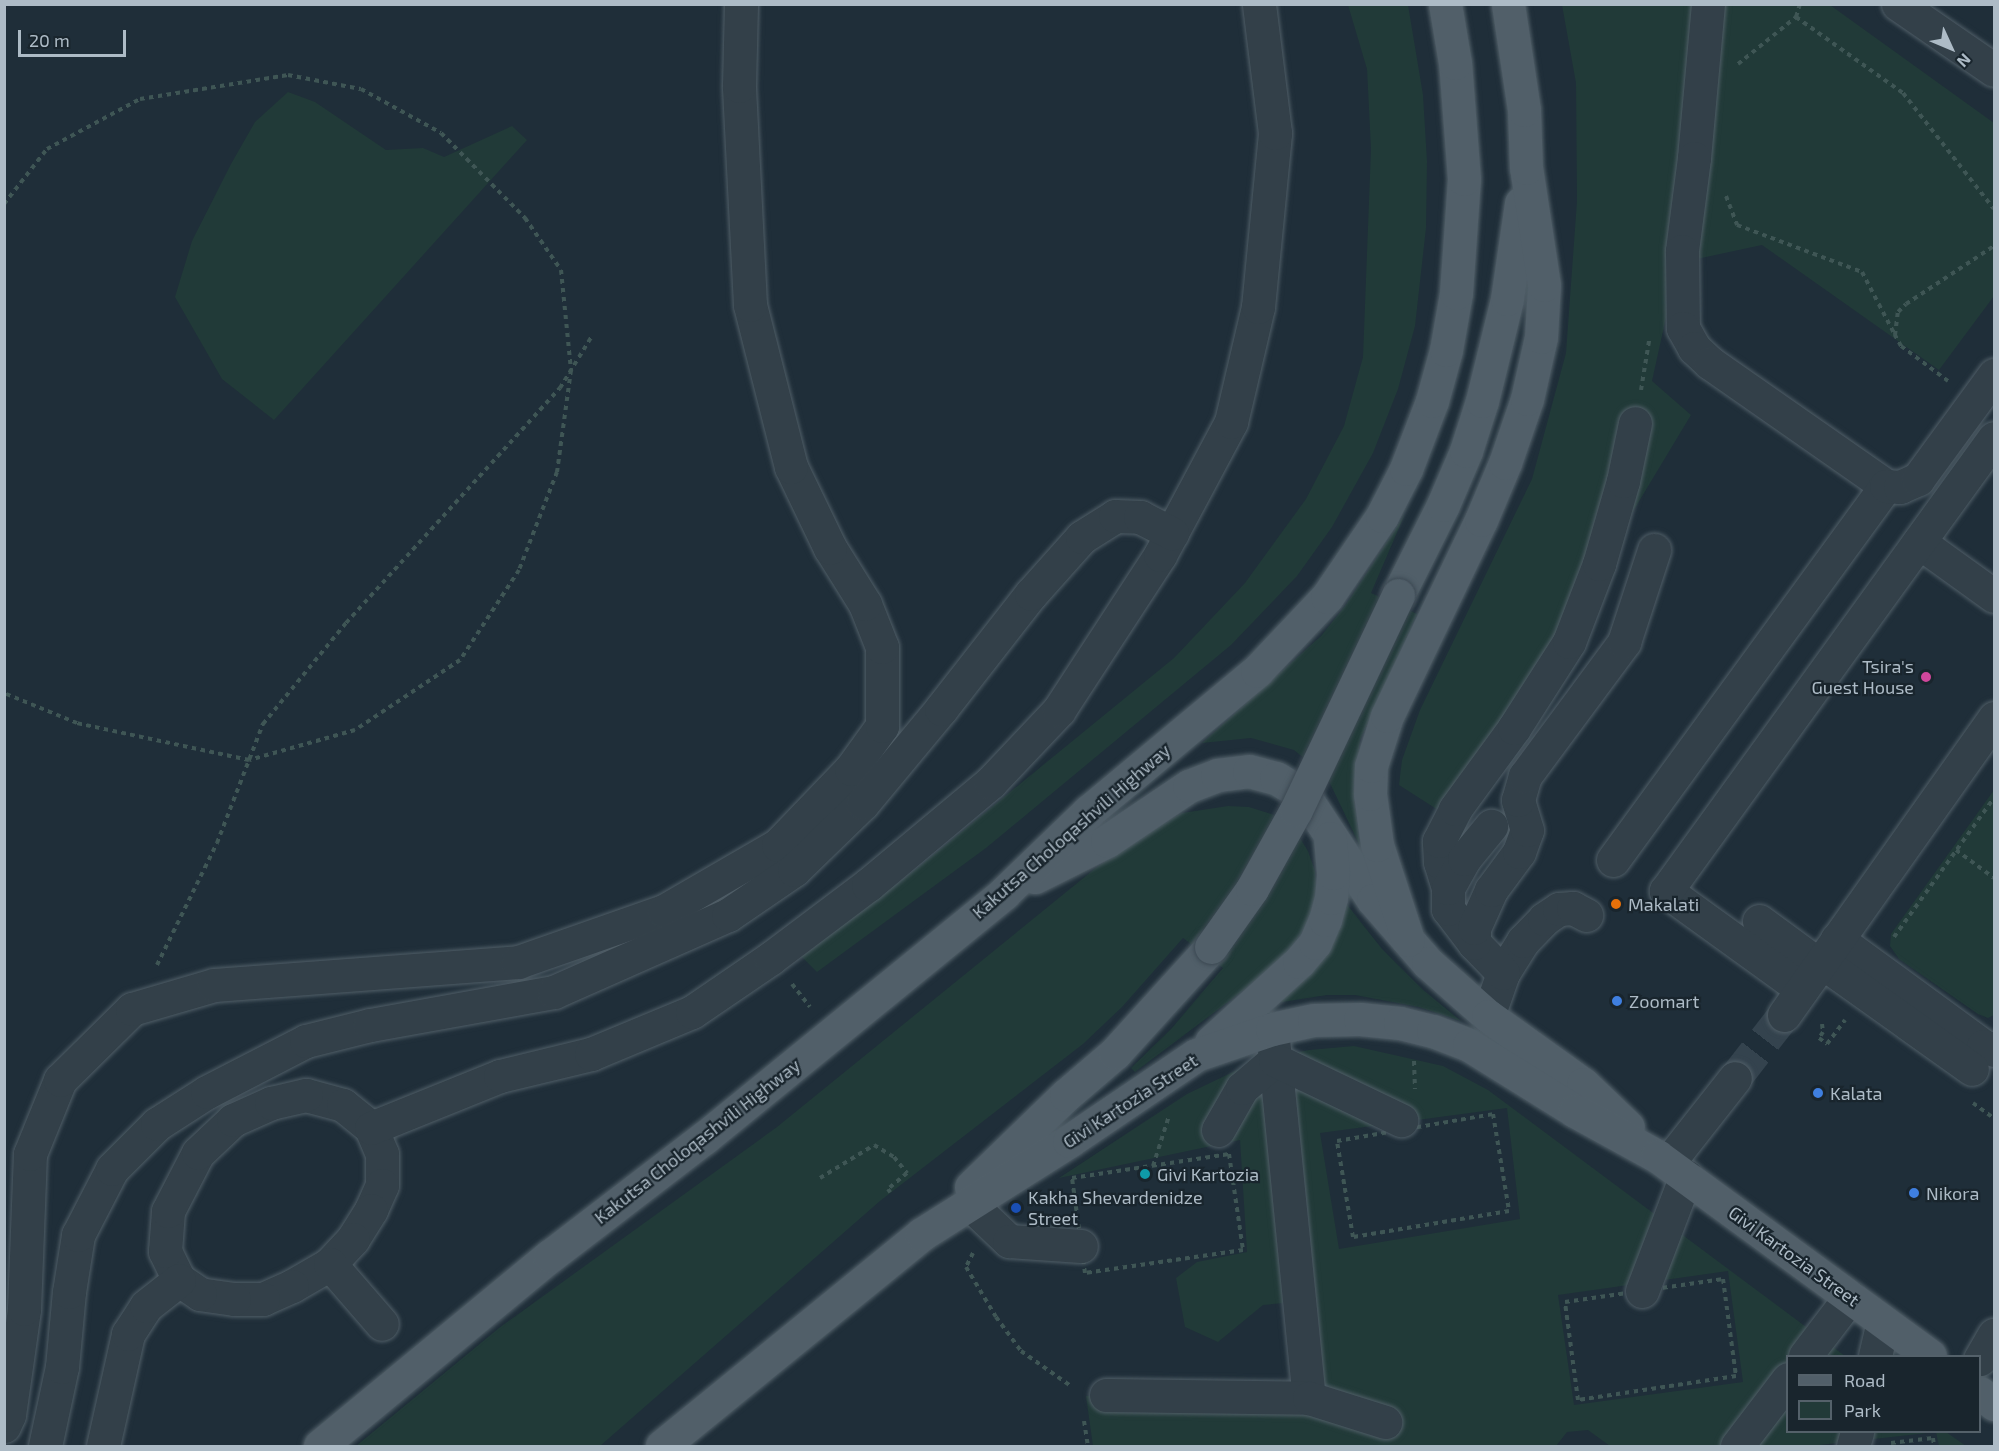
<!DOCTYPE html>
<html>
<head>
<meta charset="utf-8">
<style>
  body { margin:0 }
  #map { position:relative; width:1999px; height:1451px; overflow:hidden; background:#1f2e39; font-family:"Exo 2",sans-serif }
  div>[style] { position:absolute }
  .green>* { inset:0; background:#213a38 }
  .minor-tunnel>* { height:33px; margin-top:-16.5px; transform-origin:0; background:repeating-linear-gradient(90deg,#34434e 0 33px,transparent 0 49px) }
  .path>* { height:4px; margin-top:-2px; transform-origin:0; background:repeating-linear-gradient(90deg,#3f5655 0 4.5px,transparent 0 9px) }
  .roads { filter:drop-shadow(0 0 2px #505e67) drop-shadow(0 0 2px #505e67) }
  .minor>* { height:33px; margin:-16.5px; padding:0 16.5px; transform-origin:16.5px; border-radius:16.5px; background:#334049 }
  .major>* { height:33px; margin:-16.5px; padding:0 16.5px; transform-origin:16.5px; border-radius:16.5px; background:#515f69 }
  .bridges { filter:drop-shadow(0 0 2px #3c4953) drop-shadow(0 0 2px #3c4953) }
  .major-bridge>* { height:33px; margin:-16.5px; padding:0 16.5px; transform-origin:16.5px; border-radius:16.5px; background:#515f69 }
  .dots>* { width:16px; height:16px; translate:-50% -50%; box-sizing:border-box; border:3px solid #19252d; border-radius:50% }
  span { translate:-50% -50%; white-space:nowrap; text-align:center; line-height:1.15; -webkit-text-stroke:4.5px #19252d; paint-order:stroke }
  .poi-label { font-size:18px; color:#adbbc6 }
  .right { translate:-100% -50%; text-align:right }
  .left { translate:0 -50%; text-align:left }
  .street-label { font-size:18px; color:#adbbc6 }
  .frame { position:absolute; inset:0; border:6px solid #adbbc6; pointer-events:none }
  .legend { position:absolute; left:1786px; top:1355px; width:195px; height:78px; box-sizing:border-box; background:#19252d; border:2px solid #54616a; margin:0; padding:8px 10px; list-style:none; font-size:18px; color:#adbbc6 }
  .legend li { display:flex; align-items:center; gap:12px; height:30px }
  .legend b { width:30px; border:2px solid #54616a }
  .north { position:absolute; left:1921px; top:18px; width:60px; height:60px; -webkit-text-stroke:4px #19252d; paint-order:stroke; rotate:134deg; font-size:16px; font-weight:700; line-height:24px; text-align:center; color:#adbbc6 }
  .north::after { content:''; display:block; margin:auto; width:21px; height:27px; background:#adbbc6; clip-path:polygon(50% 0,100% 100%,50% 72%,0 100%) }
  .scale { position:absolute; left:18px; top:30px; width:108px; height:27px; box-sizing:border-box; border:3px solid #adbbc6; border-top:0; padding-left:8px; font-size:18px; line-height:21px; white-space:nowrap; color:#adbbc6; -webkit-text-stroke:4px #19252d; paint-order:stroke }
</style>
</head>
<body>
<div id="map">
  <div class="green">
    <i style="clip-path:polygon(1348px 5px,1408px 5px,1423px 95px,1427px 161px,1426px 228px,1415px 326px,1398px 389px,1373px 453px,1332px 527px,1297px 576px,1231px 645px,986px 848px,817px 972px,800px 955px,911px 873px,1174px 658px,1245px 583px,1306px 499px,1344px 426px,1363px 357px,1371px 149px,1367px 69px)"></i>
    <i style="clip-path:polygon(1562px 5px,1830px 5px,1994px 123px,1994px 296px,1939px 370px,1762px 245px,1692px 260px,1669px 304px,1652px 381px,1691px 415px,1449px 817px,1399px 785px,1402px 760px,1420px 710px,1532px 479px,1566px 353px,1577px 201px,1576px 83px)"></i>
    <i style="clip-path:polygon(288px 92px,315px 102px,386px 150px,423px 148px,444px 157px,512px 126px,527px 140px,274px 420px,222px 379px,175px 297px,192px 241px,231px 164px,255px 122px)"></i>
    <i style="clip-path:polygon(1405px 514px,1371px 593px,1417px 614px,1360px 740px,1354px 796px,1360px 846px,1327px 777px,1294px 750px,1251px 738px,1202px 743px,1321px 636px,1345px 606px)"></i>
    <i style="clip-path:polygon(1994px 790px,1994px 1015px,1988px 1018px,1978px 1014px,1899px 959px,1890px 946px,1891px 934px)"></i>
    <i style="clip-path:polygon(1228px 806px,1249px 807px,1274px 815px,1295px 830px,1308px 851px,1315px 871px,1317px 895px,1309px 923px,1286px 954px,1244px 990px,1135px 1072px,1131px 1068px,1171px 1029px,1223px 968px,1183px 938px,1122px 1007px,1083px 1044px,880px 1201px,600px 1446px,356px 1446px,499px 1328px,777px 1127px,1097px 867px,1143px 834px,1182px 813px)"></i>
    <i style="clip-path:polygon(1345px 902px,1382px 949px,1422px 989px,1461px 1021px,1419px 1007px,1355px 995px,1327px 995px,1276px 1003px)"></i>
    <i style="clip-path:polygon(evenodd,1354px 1046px,1443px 1066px,1488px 1090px,1845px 1356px,1788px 1356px,1788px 1432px,1946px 1432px,1966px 1446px,1939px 1446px,1936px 1432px,1811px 1446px,1610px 1446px,1588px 1430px,1567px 1432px,1556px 1446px,1093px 1446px,1086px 1396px,1258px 1383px,1301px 1384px,1294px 1302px,1263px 1305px,1218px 1342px,1185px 1327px,1176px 1278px,1197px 1262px,1247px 1252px,1240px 1140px,1059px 1178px,1187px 1094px,1258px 1060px,1309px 1050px,1354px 1046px,1507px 1108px,1520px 1219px,1339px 1249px,1320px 1133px,1507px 1108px,1354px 1046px,1728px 1271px,1743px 1382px,1574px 1405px,1558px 1295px,1728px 1271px)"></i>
  </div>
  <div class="minor-tunnel">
    <i style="left:1735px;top:1078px;width:80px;rotate:-52.1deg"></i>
  </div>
  <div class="path">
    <i style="left:1796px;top:17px;width:14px;rotate:-73deg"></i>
    <i style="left:1738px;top:64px;width:75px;rotate:-39deg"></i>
    <i style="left:1796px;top:17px;width:131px;rotate:35.4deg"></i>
    <i style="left:1903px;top:93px;width:147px;rotate:51.9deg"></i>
    <i style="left:1726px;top:196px;width:31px;rotate:69deg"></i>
    <i style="left:1737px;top:225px;width:134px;rotate:20.6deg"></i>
    <i style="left:1862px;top:272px;width:71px;rotate:62.4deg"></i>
    <i style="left:4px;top:204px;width:70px;rotate:-52deg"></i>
    <i style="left:47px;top:149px;width:106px;rotate:-28.3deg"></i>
    <i style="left:140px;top:99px;width:150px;rotate:-9.2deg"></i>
    <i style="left:288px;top:75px;width:74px;rotate:10.9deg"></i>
    <i style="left:361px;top:89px;width:91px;rotate:28.8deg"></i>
    <i style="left:441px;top:133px;width:120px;rotate:45.3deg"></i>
    <i style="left:525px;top:218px;width:63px;rotate:55.3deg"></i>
    <i style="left:561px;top:270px;width:100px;rotate:84.3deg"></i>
    <i style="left:571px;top:370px;width:103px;rotate:97.8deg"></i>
    <i style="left:557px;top:472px;width:105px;rotate:111.2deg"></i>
    <i style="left:519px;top:570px;width:108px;rotate:123.2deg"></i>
    <i style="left:460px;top:660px;width:126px;rotate:146.3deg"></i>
    <i style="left:355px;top:730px;width:110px;rotate:164.2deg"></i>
    <i style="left:249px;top:760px;width:176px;rotate:-167.9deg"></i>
    <i style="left:77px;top:723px;width:79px;rotate:-157.7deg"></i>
    <i style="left:1948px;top:381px;width:59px;rotate:-143.3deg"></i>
    <i style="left:1901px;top:346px;width:13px;rotate:-119deg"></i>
    <i style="left:1895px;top:335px;width:23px;rotate:-83deg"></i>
    <i style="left:1898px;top:312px;width:11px;rotate:-45deg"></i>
    <i style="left:1906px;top:304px;width:105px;rotate:-33.4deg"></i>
    <i style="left:1641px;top:390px;width:50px;rotate:-80.7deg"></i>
    <i style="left:1956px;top:850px;width:47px;rotate:36.4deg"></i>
    <i style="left:1894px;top:937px;width:171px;rotate:-54.3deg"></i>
    <i style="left:157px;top:965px;width:136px;rotate:-63.8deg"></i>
    <i style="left:217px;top:843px;width:128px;rotate:-68.9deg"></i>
    <i style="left:263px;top:724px;width:131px;rotate:-50.6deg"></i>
    <i style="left:346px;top:623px;width:318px;rotate:-47.7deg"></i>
    <i style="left:560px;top:388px;width:61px;rotate:-58.4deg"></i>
    <i style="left:792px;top:984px;width:29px;rotate:52deg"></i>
    <i style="left:1822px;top:1024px;width:8px;rotate:83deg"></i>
    <i style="left:1823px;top:1032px;width:7px;rotate:124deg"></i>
    <i style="left:1819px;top:1038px;width:10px;rotate:37deg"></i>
    <i style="left:1827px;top:1044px;width:30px;rotate:-53deg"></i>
    <i style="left:1414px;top:1061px;width:28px;rotate:88deg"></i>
    <i style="left:1973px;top:1103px;width:26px;rotate:36deg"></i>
    <i style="left:1493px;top:1114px;width:98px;rotate:80.6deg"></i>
    <i style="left:1509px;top:1211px;width:158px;rotate:170.5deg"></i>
    <i style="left:1353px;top:1237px;width:97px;rotate:-99.5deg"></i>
    <i style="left:1337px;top:1141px;width:158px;rotate:-9.8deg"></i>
    <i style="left:1229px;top:1154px;width:97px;rotate:81.7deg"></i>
    <i style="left:1243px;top:1250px;width:160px;rotate:171.7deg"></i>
    <i style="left:1085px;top:1273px;width:96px;rotate:-97.8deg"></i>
    <i style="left:1072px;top:1178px;width:159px;rotate:-8.7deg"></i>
    <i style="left:1153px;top:1166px;width:52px;rotate:-72.3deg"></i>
    <i style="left:820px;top:1178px;width:63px;rotate:-31.4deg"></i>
    <i style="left:874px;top:1145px;width:23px;rotate:31deg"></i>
    <i style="left:894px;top:1157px;width:21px;rotate:51deg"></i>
    <i style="left:907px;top:1173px;width:25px;rotate:140deg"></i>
    <i style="left:888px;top:1189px;width:4px;rotate:56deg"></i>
    <i style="left:973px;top:1253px;width:16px;rotate:117deg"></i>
    <i style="left:966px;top:1267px;width:58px;rotate:59deg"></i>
    <i style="left:996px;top:1317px;width:42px;rotate:53.7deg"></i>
    <i style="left:1021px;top:1351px;width:62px;rotate:35.2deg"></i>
    <i style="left:1723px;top:1279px;width:98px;rotate:82.4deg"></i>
    <i style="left:1736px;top:1376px;width:160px;rotate:171.4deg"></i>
    <i style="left:1578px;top:1400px;width:99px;rotate:-97.6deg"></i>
    <i style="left:1565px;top:1302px;width:160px;rotate:-8.3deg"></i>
    <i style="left:1084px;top:1421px;width:25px;rotate:81deg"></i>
    <i style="left:1891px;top:1443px;width:42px;rotate:-6.8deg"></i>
    <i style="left:1933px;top:1438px;width:8px;rotate:83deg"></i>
  </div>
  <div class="roads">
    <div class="minor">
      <i style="left:1708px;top:4px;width:155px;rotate:95.2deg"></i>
      <i style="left:1694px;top:158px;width:94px;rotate:97.4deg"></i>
      <i style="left:1682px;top:251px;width:77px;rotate:89.3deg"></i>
      <i style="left:1683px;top:328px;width:23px;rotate:61deg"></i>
      <i style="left:1694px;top:348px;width:22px;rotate:43deg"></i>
      <i style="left:1710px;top:363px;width:215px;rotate:34.9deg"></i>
      <i style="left:1898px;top:4px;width:116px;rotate:34.5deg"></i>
      <i style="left:1919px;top:542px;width:92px;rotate:35.8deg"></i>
      <i style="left:1613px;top:860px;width:463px;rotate:-53.9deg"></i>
      <i style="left:1886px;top:486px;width:14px;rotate:4deg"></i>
      <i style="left:1900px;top:487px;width:20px;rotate:-24deg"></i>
      <i style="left:1918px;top:479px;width:129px;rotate:-53.8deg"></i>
      <i style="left:1448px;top:888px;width:27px;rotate:-107deg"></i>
      <i style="left:1440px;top:862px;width:21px;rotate:-93deg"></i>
      <i style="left:1439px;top:841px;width:36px;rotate:-63deg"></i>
      <i style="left:1455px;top:809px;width:100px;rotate:-53.9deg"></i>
      <i style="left:1514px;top:728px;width:102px;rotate:-57.4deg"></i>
      <i style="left:1569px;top:642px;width:84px;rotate:-69deg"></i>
      <i style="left:1599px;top:564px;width:86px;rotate:-73.9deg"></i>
      <i style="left:1623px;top:481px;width:59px;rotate:-78.3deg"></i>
      <i style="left:1759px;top:921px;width:74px;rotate:36.3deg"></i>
      <i style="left:1837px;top:939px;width:181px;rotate:36.2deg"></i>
      <i style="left:1983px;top:1046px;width:12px;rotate:20deg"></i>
      <i style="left:1474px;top:943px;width:43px;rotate:-127.4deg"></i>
      <i style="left:1448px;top:909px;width:21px;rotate:-90deg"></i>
      <i style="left:1448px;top:888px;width:33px;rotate:-61deg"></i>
      <i style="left:1464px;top:859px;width:43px;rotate:-50.7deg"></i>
      <i style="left:1822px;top:962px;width:184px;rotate:35.5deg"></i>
      <i style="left:1503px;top:973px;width:38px;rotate:-58deg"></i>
      <i style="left:1523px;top:941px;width:30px;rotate:-46deg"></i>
      <i style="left:1544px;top:919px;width:18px;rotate:-34deg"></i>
      <i style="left:1559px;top:909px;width:14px;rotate:-4deg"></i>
      <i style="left:1573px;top:908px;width:15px;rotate:28deg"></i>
      <i style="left:1802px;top:989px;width:168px;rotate:-144.2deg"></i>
      <i style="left:1666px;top:891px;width:559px;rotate:-54.09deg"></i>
      <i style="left:1784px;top:1015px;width:364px;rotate:-54.7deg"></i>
      <i style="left:1488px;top:1016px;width:46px;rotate:-70.8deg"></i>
      <i style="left:1503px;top:973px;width:42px;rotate:-134deg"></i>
      <i style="left:1474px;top:943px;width:15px;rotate:-90deg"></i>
      <i style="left:1474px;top:928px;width:42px;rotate:-65.9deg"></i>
      <i style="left:1491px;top:890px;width:47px;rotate:-53.6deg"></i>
      <i style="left:1519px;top:852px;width:23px;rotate:-70deg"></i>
      <i style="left:1527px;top:830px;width:31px;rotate:-107deg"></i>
      <i style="left:1518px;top:800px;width:25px;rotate:-74deg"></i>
      <i style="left:1525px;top:776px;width:167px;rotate:-53.5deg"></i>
      <i style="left:1624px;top:642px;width:97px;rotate:-71.9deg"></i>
      <i style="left:1272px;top:1029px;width:371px;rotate:84.3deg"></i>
      <i style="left:306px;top:1095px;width:38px;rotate:15deg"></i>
      <i style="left:343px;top:1105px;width:36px;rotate:39deg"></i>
      <i style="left:371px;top:1128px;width:28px;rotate:67deg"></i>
      <i style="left:382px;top:1154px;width:31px;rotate:90deg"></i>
      <i style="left:382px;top:1185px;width:27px;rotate:114deg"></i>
      <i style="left:371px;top:1210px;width:34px;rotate:122deg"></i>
      <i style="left:353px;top:1239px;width:34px;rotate:133deg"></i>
      <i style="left:330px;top:1264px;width:44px;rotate:149.9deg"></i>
      <i style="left:292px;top:1286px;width:32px;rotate:156deg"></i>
      <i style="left:263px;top:1299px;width:29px;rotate:180deg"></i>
      <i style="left:234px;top:1299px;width:34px;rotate:-172deg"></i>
      <i style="left:200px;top:1294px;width:25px;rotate:-146deg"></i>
      <i style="left:179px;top:1280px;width:32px;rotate:-116deg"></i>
      <i style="left:165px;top:1251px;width:40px;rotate:-85.7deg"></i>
      <i style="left:168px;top:1211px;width:65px;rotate:-62.7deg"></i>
      <i style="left:198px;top:1153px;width:48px;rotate:-43.3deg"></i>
      <i style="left:233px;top:1120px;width:42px;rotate:-24.1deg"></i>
      <i style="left:271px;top:1103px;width:36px;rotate:-13deg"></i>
      <i style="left:371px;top:1128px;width:139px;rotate:-22deg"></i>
      <i style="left:500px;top:1076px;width:94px;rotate:-13.6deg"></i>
      <i style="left:591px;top:1054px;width:109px;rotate:-22.6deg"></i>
      <i style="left:692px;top:1012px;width:96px;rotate:-34.4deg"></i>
      <i style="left:771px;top:958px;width:121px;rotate:-37deg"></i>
      <i style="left:868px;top:885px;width:160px;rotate:-39.9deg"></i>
      <i style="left:991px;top:782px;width:99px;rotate:-46.6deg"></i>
      <i style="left:1059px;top:710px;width:185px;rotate:-56.9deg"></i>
      <i style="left:1160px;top:555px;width:151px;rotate:-61.9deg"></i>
      <i style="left:1231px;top:422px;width:118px;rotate:-76.8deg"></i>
      <i style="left:1258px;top:307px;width:175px;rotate:-84.4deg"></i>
      <i style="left:1275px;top:133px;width:130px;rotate:-97.1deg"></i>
      <i style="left:1218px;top:1130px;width:48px;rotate:-60.3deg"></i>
      <i style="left:1242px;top:1088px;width:43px;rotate:-40.3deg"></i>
      <i style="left:1275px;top:1060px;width:140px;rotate:25.5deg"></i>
      <i style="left:1668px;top:1163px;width:108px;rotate:-51.8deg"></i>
      <i style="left:970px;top:1204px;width:54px;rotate:43.5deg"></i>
      <i style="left:1009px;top:1241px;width:72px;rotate:4deg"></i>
      <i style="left:330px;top:1264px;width:79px;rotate:49.1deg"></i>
      <i style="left:1642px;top:1291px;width:123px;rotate:-69.1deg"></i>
      <i style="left:1805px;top:1356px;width:74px;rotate:-52.7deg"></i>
      <i style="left:1875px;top:1356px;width:35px;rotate:-77deg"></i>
      <i style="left:1980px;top:1359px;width:28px;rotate:-60deg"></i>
      <i style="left:1106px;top:1395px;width:203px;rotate:0.8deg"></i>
      <i style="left:1309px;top:1398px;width:80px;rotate:17.5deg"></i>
      <i style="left:4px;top:1426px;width:12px;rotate:-66deg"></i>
      <i style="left:9px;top:1415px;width:107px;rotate:-81.9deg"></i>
      <i style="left:24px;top:1309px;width:155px;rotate:-87.8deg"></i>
      <i style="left:30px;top:1154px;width:80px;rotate:-67.9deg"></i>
      <i style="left:60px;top:1080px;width:101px;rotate:-44.6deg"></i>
      <i style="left:132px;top:1009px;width:85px;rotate:-16.3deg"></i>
      <i style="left:214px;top:985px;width:305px;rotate:-4.3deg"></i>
      <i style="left:518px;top:962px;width:155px;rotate:-19.3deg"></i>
      <i style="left:664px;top:911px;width:132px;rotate:-30.1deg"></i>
      <i style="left:778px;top:845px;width:105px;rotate:-46.2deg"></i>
      <i style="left:851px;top:769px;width:53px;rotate:-54.2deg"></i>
      <i style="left:882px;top:726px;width:79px;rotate:-90deg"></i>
      <i style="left:882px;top:647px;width:46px;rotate:-111.6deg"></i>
      <i style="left:865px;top:604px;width:66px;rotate:-122deg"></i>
      <i style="left:830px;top:548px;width:90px;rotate:-115.7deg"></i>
      <i style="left:791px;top:467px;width:167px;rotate:-104.2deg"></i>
      <i style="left:750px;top:305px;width:219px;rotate:-92.9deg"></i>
      <i style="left:739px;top:86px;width:82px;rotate:-88.6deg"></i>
      <i style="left:45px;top:1446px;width:81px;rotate:-77.9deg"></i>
      <i style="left:62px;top:1367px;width:75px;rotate:-84.7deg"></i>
      <i style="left:69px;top:1292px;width:58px;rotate:-81deg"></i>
      <i style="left:78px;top:1235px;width:74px;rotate:-62.7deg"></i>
      <i style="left:112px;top:1169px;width:64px;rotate:-45deg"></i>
      <i style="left:157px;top:1124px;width:59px;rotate:-32.6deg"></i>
      <i style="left:207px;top:1092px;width:111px;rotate:-27.3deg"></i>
      <i style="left:306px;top:1041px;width:66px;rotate:-14deg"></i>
      <i style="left:370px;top:1025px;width:187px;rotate:-10.2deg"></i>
      <i style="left:554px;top:992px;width:190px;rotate:-23.9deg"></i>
      <i style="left:728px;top:915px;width:80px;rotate:-34.3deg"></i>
      <i style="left:794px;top:870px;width:96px;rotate:-44.2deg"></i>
      <i style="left:863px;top:803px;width:122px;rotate:-50.3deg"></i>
      <i style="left:941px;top:709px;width:146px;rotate:-52deg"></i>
      <i style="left:1031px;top:594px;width:76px;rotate:-48.2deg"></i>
      <i style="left:1082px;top:537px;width:39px;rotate:-32deg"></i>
      <i style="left:1115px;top:516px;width:25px;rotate:2deg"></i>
      <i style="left:1140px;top:517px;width:36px;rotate:27deg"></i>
      <i style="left:103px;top:1446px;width:115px;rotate:-77.4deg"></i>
      <i style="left:128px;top:1334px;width:33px;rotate:-57deg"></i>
      <i style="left:146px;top:1306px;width:42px;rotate:-38.2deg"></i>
      <i style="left:1737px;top:1446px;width:84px;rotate:-52.7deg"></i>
      <i style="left:1853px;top:1446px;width:15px;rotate:-74deg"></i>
    </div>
    <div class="major">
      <i style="left:1398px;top:595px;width:101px;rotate:-63.4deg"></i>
      <i style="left:1443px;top:505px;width:59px;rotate:-66.9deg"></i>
      <i style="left:1466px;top:451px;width:52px;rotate:-72.3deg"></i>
      <i style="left:1482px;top:401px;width:105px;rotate:-76.2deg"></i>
      <i style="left:1507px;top:299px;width:97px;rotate:-81.7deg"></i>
      <i style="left:1035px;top:877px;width:80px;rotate:-26.6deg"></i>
      <i style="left:1107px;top:841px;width:99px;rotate:-33.9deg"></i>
      <i style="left:1189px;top:786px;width:30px;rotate:-21deg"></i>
      <i style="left:1217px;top:775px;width:32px;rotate:-7deg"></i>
      <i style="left:1249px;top:771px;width:28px;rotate:15deg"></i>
      <i style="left:1276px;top:778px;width:26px;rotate:31deg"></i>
      <i style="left:1298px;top:791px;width:16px;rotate:47deg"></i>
      <i style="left:1309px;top:803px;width:116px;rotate:56.6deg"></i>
      <i style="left:1373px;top:900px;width:84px;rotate:48.9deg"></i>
      <i style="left:1428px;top:963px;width:80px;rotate:41.5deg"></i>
      <i style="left:1488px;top:1016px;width:117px;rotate:35.6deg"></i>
      <i style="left:1583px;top:1084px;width:62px;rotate:43.7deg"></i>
      <i style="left:1408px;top:940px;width:100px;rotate:-108.1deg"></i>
      <i style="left:1377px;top:845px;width:51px;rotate:-97.8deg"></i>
      <i style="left:1370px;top:794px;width:28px;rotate:-88deg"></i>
      <i style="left:1371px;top:766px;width:52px;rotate:-72.3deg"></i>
      <i style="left:1387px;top:716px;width:217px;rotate:-64.4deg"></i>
      <i style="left:1481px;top:520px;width:62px;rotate:-67.2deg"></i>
      <i style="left:1505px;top:463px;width:68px;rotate:-71deg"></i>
      <i style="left:1527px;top:399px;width:64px;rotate:-77.3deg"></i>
      <i style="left:1541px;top:337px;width:52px;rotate:-86.7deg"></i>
      <i style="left:1544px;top:285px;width:118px;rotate:-98.7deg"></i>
      <i style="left:1526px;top:168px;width:58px;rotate:-92deg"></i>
      <i style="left:1524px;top:110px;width:107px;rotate:-98.6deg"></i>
      <i style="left:1211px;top:1042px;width:119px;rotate:-42.3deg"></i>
      <i style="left:1299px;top:962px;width:25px;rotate:-50deg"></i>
      <i style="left:1315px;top:943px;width:25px;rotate:-67deg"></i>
      <i style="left:1325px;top:920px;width:23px;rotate:-75deg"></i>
      <i style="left:1331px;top:898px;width:25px;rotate:-85deg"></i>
      <i style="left:1333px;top:873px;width:35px;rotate:-95deg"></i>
      <i style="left:971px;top:1187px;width:132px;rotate:-44.1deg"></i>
      <i style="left:1066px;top:1095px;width:65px;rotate:-40.6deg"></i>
      <i style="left:1115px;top:1053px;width:143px;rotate:-47.8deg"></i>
      <i style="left:1980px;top:1393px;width:18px;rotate:38deg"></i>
      <i style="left:320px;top:1446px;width:298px;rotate:-39.6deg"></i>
      <i style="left:550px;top:1256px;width:194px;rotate:-37.5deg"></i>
      <i style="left:704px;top:1138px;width:387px;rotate:-39.2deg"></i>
      <i style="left:1004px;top:893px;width:118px;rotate:-44deg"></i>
      <i style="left:1089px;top:811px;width:219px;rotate:-39.8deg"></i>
      <i style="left:1257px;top:671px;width:102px;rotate:-46.6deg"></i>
      <i style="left:1327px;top:597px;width:98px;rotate:-55.8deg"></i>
      <i style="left:1382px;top:516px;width:53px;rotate:-62.9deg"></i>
      <i style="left:1406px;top:469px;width:73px;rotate:-69.1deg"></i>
      <i style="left:1432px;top:401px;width:53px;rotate:-74.6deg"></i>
      <i style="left:1446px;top:350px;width:58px;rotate:-80deg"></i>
      <i style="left:1456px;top:293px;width:114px;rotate:-86deg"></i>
      <i style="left:1464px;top:179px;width:116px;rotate:-94.4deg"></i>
      <i style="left:1455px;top:63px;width:60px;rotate:-99.6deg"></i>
      <i style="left:662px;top:1446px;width:335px;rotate:-39.2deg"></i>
      <i style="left:922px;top:1234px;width:174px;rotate:-32.3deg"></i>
      <i style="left:1069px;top:1141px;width:153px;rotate:-34.1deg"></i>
      <i style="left:1196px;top:1055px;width:80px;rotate:-18.9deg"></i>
      <i style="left:1272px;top:1029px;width:43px;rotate:-12.1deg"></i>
      <i style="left:1314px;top:1020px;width:46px;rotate:-1.2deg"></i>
      <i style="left:1360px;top:1019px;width:40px;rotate:5.7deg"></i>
      <i style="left:1400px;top:1023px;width:34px;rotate:14deg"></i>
      <i style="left:1433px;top:1031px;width:39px;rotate:21deg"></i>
      <i style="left:1469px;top:1045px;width:125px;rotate:31.9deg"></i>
      <i style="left:1575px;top:1111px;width:94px;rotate:28.8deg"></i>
      <i style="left:1657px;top:1156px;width:338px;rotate:36.2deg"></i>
    </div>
  </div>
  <div class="bridges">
    <div class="major-bridge">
      <i style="left:1211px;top:947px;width:71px;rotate:-54.7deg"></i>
      <i style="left:1252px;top:889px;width:90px;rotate:-60.9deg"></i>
      <i style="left:1296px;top:810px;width:238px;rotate:-64.6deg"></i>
    </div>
  </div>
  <div class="dots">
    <i style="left:1926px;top:677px;background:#d1479c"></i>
    <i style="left:1616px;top:904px;background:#e8710a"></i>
    <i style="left:1617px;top:1001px;background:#3f7fe0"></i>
    <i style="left:1818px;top:1093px;background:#3f7fe0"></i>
    <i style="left:1145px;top:1174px;background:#0f9aa8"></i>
    <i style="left:1914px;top:1193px;background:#3f7fe0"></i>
    <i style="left:1016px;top:1208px;background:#1a4fb4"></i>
  </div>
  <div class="poi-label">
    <span class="right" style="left:1914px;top:677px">Tsira's<br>Guest House</span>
    <span class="left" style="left:1628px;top:904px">Makalati</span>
    <span class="left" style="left:1629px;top:1001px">Zoomart</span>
    <span class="left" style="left:1830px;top:1093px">Kalata</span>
    <span class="left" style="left:1157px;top:1174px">Givi Kartozia</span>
    <span class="left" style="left:1926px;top:1193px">Nikora</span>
    <span class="left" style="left:1028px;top:1208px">Kakha Shevardenidze<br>Street</span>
  </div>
  <div class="street-label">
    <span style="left:1071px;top:831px;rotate:-41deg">Kakutsa Choloqashvili Highway</span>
    <span style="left:1130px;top:1101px;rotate:-33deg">Givi Kartozia Street</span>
    <span style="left:697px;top:1141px;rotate:-38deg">Kakutsa Choloqashvili Highway</span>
    <span style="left:1794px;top:1256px;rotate:36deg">Givi Kartozia Street</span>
  </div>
  <div class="frame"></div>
  <ul class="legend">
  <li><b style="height:8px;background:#515f69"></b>Road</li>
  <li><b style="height:16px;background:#213a38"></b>Park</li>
  </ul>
  <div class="north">N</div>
  <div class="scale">20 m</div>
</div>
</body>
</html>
